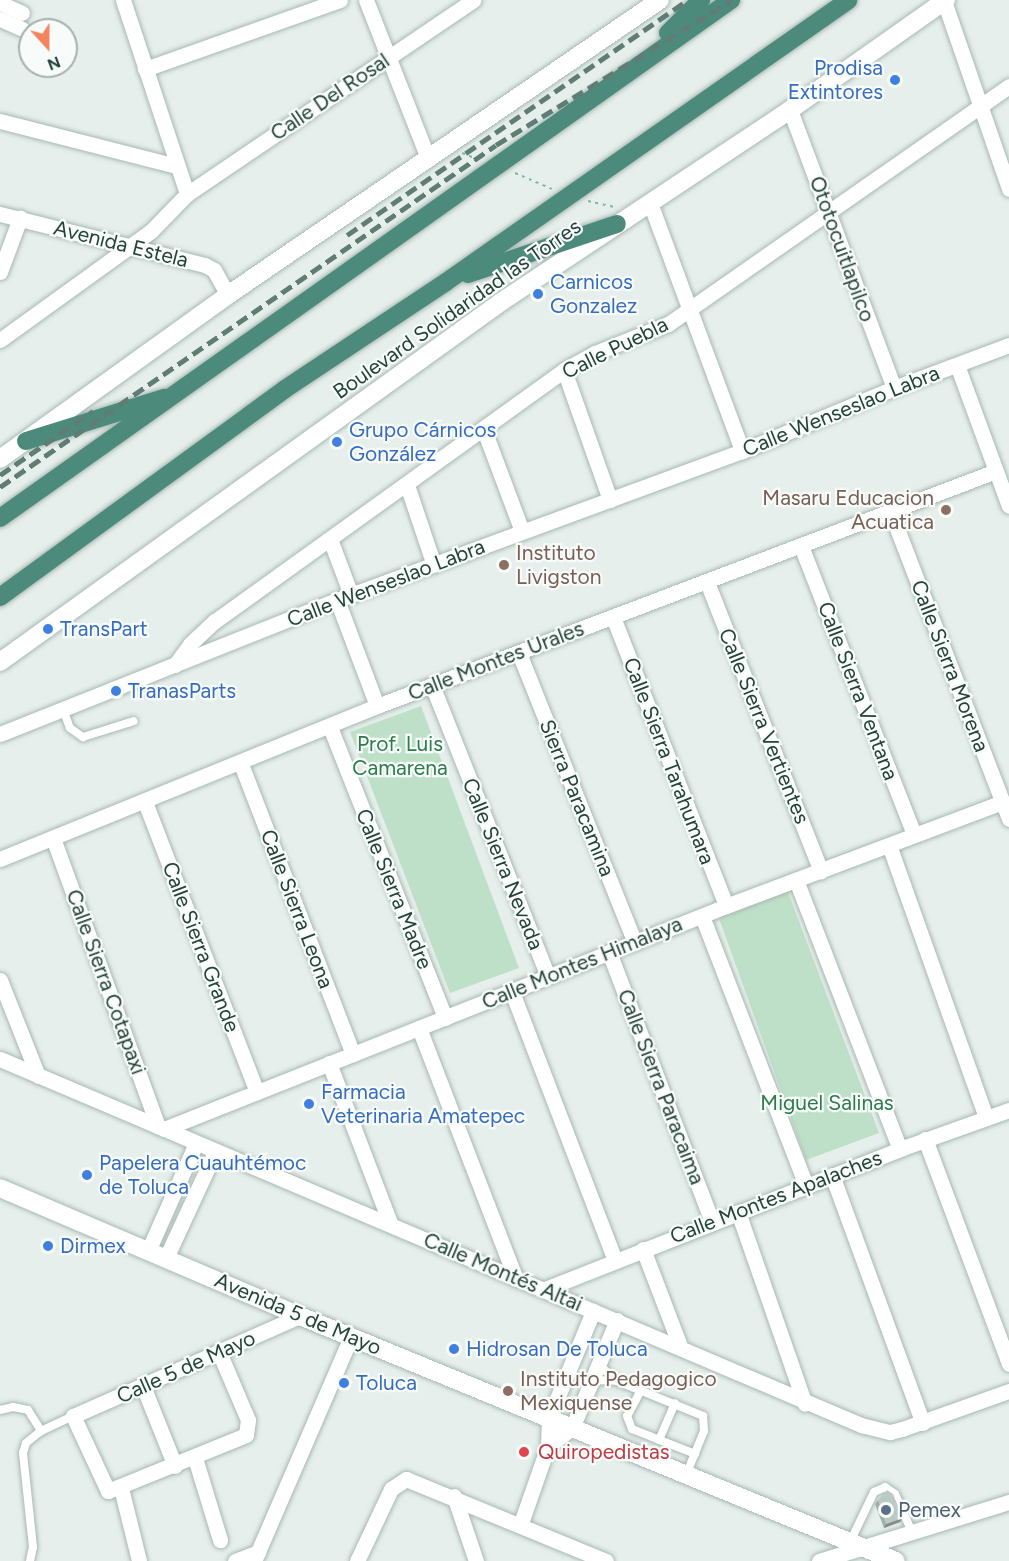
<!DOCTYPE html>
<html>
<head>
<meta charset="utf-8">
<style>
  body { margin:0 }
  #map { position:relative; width:1009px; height:1561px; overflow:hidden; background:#e6efeb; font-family:Figtree,sans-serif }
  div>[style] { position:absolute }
  .green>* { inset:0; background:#bfe0c8 }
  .path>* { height:2px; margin-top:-1px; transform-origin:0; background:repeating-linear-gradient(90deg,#86b3a5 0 3px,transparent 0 7.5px) }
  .roads { filter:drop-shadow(0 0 2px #a8b8b2) drop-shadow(0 0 2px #a8b8b2) }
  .service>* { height:8px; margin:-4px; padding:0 4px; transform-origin:4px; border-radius:4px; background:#fff }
  .minor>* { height:15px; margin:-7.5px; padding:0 7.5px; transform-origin:7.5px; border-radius:7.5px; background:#fff }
  .secondary>* { height:18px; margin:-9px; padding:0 9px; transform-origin:9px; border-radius:9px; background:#fff }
  .trunk>* { height:18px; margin:-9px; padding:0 9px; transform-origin:9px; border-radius:9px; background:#4c8a7c }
  .rail>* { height:4.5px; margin-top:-2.25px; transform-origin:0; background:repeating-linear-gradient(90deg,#5f7d75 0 12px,transparent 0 18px) }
  .wall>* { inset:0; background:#a1aea9 }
  .shaded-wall>* { inset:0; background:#838d89 }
  .building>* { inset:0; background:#bbcac4 }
  .dots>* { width:16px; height:16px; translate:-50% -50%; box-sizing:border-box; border:3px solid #f7fbf9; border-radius:50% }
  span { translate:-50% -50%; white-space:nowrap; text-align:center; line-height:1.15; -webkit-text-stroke:4.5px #f7fbf9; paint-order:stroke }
  .shop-label { font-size:21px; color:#366cbe }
  .right { translate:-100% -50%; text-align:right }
  .left { translate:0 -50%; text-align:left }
  .street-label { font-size:21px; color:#24423a }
  .education-label { font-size:21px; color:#785e54 }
  .park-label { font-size:21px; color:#2d7a4b }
  .health-label { font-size:21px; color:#be3a42 }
  .service-label { font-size:21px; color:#4e5e75 }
  .north { position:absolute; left:18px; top:18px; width:60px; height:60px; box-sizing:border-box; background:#f7fbf9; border:2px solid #a3b1ad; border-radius:50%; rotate:159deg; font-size:16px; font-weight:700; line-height:24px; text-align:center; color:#24423a }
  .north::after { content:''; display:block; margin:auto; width:21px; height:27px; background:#f4845f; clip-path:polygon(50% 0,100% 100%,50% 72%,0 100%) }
</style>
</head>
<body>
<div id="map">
  <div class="green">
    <i style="clip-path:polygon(421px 706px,519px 968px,450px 993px,350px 732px)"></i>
    <i style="clip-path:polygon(786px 887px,879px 1133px,806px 1160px,717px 913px)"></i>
  </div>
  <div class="path">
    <i style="left:462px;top:153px;width:18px;rotate:22deg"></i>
    <i style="left:515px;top:173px;width:40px;rotate:23.4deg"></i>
    <i style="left:588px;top:201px;width:28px;rotate:13deg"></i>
  </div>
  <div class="roads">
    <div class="service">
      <i style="left:63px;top:709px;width:20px;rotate:70deg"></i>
      <i style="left:70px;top:728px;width:16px;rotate:35deg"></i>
      <i style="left:83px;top:737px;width:53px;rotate:-17.4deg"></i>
      <i style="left:598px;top:1364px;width:25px;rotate:42deg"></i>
      <i style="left:617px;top:1381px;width:93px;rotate:22.1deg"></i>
      <i style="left:703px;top:1416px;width:15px;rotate:86deg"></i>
      <i style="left:704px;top:1431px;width:48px;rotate:112.2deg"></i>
      <i style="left:592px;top:1380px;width:25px;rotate:2deg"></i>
      <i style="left:640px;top:1392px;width:27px;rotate:118deg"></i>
      <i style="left:627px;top:1416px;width:14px;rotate:69deg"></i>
      <i style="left:632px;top:1429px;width:68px;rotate:21.6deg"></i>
      <i style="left:0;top:1410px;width:13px;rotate:-13deg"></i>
      <i style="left:13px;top:1407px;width:15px;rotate:11deg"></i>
      <i style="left:28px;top:1410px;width:25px;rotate:58deg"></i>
      <i style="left:659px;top:1440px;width:40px;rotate:-66.6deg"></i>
      <i style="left:850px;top:1542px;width:55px;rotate:-64.4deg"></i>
      <i style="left:874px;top:1492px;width:12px;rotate:-24deg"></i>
      <i style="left:885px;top:1487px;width:12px;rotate:35deg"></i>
      <i style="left:895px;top:1494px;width:42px;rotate:65.9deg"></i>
      <i style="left:30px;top:1561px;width:14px;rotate:-78deg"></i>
      <i style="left:33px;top:1547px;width:95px;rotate:-96.1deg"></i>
      <i style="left:23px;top:1453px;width:10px;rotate:-73deg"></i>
      <i style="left:26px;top:1443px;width:19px;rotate:-39deg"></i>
      <i style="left:41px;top:1431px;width:35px;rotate:-25deg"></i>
    </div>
    <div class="minor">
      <i style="left:123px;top:0;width:204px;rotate:71.7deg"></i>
      <i style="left:366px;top:0;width:170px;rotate:68.6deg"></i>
      <i style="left:944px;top:1px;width:199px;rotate:70.9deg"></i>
      <i style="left:0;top:3px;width:24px;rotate:24deg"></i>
      <i style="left:0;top:19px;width:24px;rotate:24deg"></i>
      <i style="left:145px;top:69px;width:207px;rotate:-19.5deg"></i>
      <i style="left:790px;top:110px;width:297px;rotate:69.5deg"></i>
      <i style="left:0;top:121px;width:182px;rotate:14.3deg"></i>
      <i style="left:650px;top:203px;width:265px;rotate:69.6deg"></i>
      <i style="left:0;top:214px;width:211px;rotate:14deg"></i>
      <i style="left:205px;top:265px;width:10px;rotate:29deg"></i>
      <i style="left:214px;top:270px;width:29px;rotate:61deg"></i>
      <i style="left:0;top:272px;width:58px;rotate:-69.7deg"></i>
      <i style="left:0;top:340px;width:186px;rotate:-35.8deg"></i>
      <i style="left:151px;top:231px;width:52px;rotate:-45.8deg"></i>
      <i style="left:187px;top:194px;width:346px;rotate:-34.1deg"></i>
      <i style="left:957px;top:365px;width:150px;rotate:69.8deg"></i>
      <i style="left:564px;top:370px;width:138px;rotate:70.5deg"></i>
      <i style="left:484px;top:430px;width:108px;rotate:69.4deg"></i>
      <i style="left:407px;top:485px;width:84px;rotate:71.4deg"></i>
      <i style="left:891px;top:513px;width:328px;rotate:68.9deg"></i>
      <i style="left:330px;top:539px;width:60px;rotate:69.4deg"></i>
      <i style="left:801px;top:546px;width:310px;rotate:68.6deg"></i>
      <i style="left:707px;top:582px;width:311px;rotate:68.5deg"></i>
      <i style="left:337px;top:600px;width:113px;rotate:69.3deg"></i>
      <i style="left:613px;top:617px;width:310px;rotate:68.6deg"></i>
      <i style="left:519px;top:653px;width:312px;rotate:68.2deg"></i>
      <i style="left:175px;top:665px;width:26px;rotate:-54deg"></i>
      <i style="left:190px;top:644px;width:34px;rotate:-43deg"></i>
      <i style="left:215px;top:621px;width:430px;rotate:-35.7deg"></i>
      <i style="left:564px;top:370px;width:35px;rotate:-29deg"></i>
      <i style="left:595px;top:353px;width:79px;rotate:-21.7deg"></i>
      <i style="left:668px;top:324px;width:416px;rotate:-34.9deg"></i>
      <i style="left:432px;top:685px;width:314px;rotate:68.3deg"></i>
      <i style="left:330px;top:727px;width:313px;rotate:68.4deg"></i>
      <i style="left:0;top:734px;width:363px;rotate:-21.7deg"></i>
      <i style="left:337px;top:600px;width:432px;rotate:-20.2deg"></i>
      <i style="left:742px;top:451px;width:165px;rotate:-22.5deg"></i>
      <i style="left:894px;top:388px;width:123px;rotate:-20.5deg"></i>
      <i style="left:241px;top:764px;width:311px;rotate:68.9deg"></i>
      <i style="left:145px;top:802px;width:311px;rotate:68.9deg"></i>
      <i style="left:53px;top:838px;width:307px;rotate:70deg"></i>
      <i style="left:889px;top:845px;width:289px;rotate:70.4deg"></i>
      <i style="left:0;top:859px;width:407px;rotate:-22.1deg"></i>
      <i style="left:377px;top:706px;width:662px;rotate:-20.79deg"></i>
      <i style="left:796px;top:880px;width:288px;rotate:68.9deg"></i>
      <i style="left:702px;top:916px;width:289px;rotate:68.9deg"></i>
      <i style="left:609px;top:952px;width:289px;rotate:69.1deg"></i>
      <i style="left:0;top:980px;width:103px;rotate:68.4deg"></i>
      <i style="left:512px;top:992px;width:287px;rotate:69deg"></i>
      <i style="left:419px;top:1028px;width:269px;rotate:68.9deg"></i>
      <i style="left:0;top:1059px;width:936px;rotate:23.03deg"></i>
      <i style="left:861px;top:1425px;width:30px;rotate:14deg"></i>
      <i style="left:890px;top:1432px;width:12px;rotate:-14deg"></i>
      <i style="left:902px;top:1429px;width:114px;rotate:-19.6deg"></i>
      <i style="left:329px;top:1063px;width:171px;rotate:69.1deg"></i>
      <i style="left:164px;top:1129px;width:605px;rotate:-21.64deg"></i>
      <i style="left:726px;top:906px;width:295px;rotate:-20.6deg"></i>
      <i style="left:925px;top:1139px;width:240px;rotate:69.5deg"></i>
      <i style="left:832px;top:1175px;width:264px;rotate:69.9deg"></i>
      <i style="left:738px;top:1212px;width:203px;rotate:70.8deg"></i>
      <i style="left:643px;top:1249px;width:104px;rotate:69.1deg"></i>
      <i style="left:148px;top:1251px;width:118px;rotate:-66deg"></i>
      <i style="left:166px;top:1258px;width:117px;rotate:-65.2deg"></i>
      <i style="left:545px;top:1289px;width:382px;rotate:-21.5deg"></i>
      <i style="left:900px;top:1149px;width:116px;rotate:-19.7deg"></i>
      <i style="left:219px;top:1352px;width:74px;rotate:66.9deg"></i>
      <i style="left:248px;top:1420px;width:15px;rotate:98deg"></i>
      <i style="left:246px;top:1435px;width:149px;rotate:157.9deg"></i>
      <i style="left:108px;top:1491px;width:83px;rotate:-115deg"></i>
      <i style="left:73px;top:1416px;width:248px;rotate:-23.8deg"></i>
      <i style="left:143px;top:1386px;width:86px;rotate:68.2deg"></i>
      <i style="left:548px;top:1446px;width:30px;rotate:-37deg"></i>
      <i style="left:572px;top:1428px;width:117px;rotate:-67.4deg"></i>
      <i style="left:195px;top:1458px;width:86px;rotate:73deg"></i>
      <i style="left:121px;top:1488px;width:75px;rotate:76.1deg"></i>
      <i style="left:454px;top:1496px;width:69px;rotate:71.3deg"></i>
      <i style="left:521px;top:1523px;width:82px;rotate:-70.7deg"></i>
      <i style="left:548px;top:1446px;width:28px;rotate:-88deg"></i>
      <i style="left:549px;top:1418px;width:116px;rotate:-67.6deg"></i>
      <i style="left:235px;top:1561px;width:25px;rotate:-21deg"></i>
      <i style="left:254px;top:1561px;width:244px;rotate:-66.6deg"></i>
      <i style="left:357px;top:1561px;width:80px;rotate:-64.7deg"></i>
      <i style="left:391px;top:1489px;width:18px;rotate:-34deg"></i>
      <i style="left:406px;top:1479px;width:216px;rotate:22.3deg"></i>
      <i style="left:819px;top:1561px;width:199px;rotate:-17.3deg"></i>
    </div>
    <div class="secondary">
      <i style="left:0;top:459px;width:281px;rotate:-35.7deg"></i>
      <i style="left:228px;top:295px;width:523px;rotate:-34.33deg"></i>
      <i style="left:0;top:662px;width:617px;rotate:-35.7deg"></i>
      <i style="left:501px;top:302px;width:347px;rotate:-33.6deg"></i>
      <i style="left:790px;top:110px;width:191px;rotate:-35.2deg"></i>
      <i style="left:0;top:1188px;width:326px;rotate:23.1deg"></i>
      <i style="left:300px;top:1316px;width:644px;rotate:22.35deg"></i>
    </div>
    <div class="trunk">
      <i style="left:668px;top:33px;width:47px;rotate:-45deg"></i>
      <i style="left:468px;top:274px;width:157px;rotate:-18.6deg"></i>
      <i style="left:26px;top:441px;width:145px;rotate:-17.3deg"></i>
      <i style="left:0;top:518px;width:896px;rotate:-35.32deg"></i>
      <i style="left:0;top:597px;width:353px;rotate:-36.1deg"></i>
      <i style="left:285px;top:389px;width:193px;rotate:-33.6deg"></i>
      <i style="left:446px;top:282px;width:491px;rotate:-35deg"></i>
    </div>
  </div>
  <div class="rail">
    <i style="left:347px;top:235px;width:414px;rotate:-34.6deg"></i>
    <i style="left:0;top:475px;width:113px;rotate:-34.5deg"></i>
    <i style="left:0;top:487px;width:602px;rotate:-34.59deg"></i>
    <i style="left:496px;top:145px;width:277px;rotate:-31.6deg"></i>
  </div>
  <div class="wall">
    <i style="clip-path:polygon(878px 1500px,900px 1522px,884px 1528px,875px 1504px)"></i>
  </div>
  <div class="shaded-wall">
    <i style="clip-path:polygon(903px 1518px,900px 1522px,884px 1528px,886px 1524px)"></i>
  </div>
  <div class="building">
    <i style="clip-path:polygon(887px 1490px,893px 1494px,903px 1518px,886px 1524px,878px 1500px)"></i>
  </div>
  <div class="dots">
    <i style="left:895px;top:80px;background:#3f7fe0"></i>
    <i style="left:538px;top:294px;background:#3f7fe0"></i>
    <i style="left:337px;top:442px;background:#3f7fe0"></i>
    <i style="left:946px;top:510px;background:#8d6e63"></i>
    <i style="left:504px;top:565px;background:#8d6e63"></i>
    <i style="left:48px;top:629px;background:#3f7fe0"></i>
    <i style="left:116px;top:691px;background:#3f7fe0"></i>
    <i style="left:309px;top:1104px;background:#3f7fe0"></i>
    <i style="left:87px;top:1175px;background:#3f7fe0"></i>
    <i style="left:48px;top:1246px;background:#3f7fe0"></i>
    <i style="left:454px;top:1349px;background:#3f7fe0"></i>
    <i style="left:344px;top:1383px;background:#3f7fe0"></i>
    <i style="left:508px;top:1391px;background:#8d6e63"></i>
    <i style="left:524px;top:1452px;background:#e0444e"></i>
    <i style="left:886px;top:1510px;background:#5c6f8a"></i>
  </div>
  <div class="shop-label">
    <span class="right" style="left:883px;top:80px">Prodisa<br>Extintores</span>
    <span class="left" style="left:550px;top:294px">Carnicos<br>Gonzalez</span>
    <span class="left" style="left:349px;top:442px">Grupo Cárnicos<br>González</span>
    <span class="left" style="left:60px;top:629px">TransPart</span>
    <span class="left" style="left:128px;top:691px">TranasParts</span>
    <span class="left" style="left:321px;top:1104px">Farmacia<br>Veterinaria Amatepec</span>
    <span class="left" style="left:99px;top:1175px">Papelera Cuauhtémoc<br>de Toluca</span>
    <span class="left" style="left:60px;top:1246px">Dirmex</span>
    <span class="left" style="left:466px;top:1349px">Hidrosan De Toluca</span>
    <span class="left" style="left:356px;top:1383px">Toluca</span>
  </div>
  <div class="street-label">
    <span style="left:330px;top:97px;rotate:-34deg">Calle Del Rosal</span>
    <span style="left:121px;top:244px;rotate:14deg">Avenida Estela</span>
    <span style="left:842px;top:249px;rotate:70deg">Ototocuitlapilco</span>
    <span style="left:457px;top:309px;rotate:-35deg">Boulevard Solidaridad las Torres</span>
    <span style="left:615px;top:348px;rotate:-26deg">Calle Puebla</span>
    <span style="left:841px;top:411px;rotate:-22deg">Calle Wenseslao Labra</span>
    <span style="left:386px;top:583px;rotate:-21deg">Calle Wenseslao Labra</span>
    <span style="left:496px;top:661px;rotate:-21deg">Calle Montes Urales</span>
    <span style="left:950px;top:666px;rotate:69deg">Calle Sierra Morena</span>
    <span style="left:858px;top:691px;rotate:69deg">Calle Sierra Ventana</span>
    <span style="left:764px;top:726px;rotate:68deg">Calle Sierra Vertientes</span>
    <span style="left:669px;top:761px;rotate:69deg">Calle Sierra Tarahumara</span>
    <span style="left:577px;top:798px;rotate:68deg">Sierra Paracamina</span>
    <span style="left:503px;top:864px;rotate:68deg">Calle Sierra Nevada</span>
    <span style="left:394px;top:889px;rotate:68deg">Calle Sierra Madre</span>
    <span style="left:297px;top:909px;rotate:69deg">Calle Sierra Leona</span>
    <span style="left:201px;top:947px;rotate:69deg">Calle Sierra Grande</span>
    <span style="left:582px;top:963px;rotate:-22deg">Calle Montes Himalaya</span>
    <span style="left:106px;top:982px;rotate:70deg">Calle Sierra Cotapaxi</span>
    <span style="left:661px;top:1087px;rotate:69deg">Calle Sierra Paracaima</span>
    <span style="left:776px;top:1197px;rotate:-21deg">Calle Montes Apalaches</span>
    <span style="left:503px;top:1272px;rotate:23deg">Calle Montés Altai</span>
    <span style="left:298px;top:1314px;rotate:23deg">Avenida 5 de Mayo</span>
    <span style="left:186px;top:1367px;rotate:-24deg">Calle 5 de Mayo</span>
  </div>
  <div class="education-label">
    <span class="right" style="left:934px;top:510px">Masaru Educacion<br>Acuatica</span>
    <span class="left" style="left:516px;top:565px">Instituto<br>Livigston</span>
    <span class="left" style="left:520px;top:1391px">Instituto Pedagogico<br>Mexiquense</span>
  </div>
  <div class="park-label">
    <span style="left:400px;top:756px">Prof. Luis<br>Camarena</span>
    <span style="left:827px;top:1103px">Miguel Salinas</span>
  </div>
  <div class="health-label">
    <span class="left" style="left:538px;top:1452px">Quiropedistas</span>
  </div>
  <div class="service-label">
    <span class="left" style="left:898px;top:1510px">Pemex</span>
  </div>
  <div class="north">N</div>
</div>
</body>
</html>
